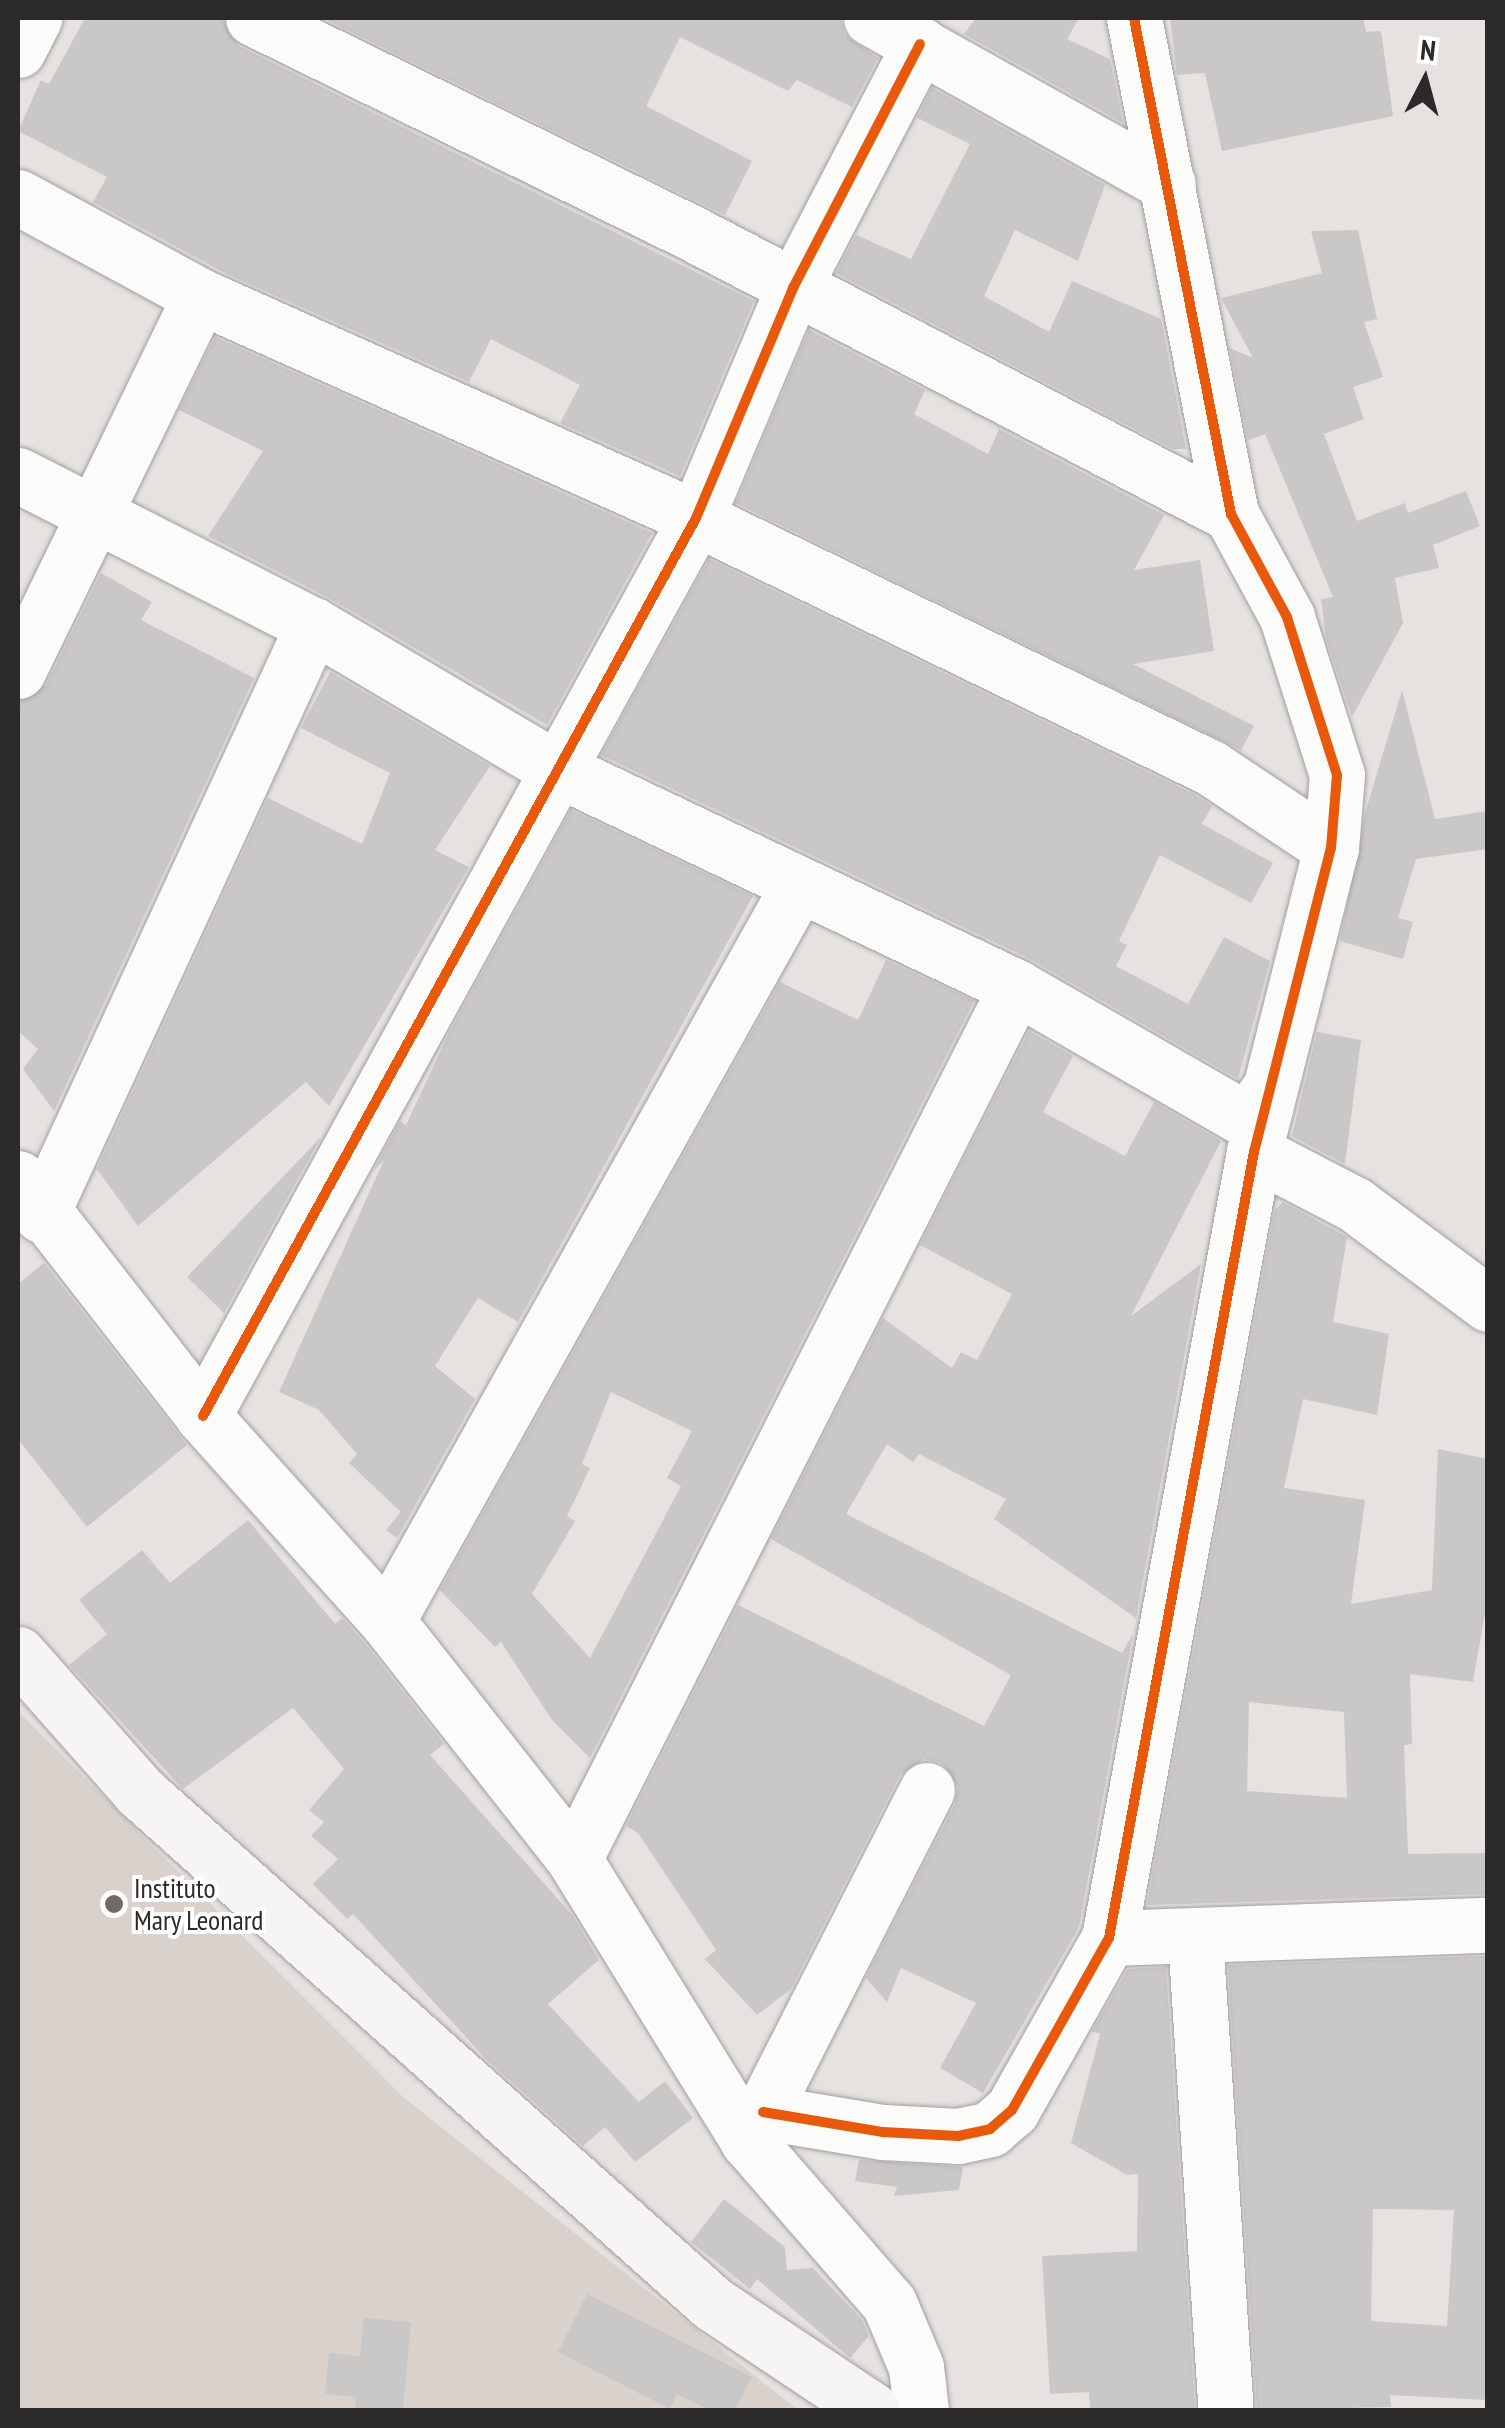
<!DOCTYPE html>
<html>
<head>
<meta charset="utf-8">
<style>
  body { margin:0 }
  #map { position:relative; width:1505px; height:2428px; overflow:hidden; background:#e5e2df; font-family:"PT Sans Narrow",sans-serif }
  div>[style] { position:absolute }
  .built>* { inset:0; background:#d9d1cc }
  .building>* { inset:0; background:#cac8c6 }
  .roads { filter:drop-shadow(0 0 2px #a29f9e) drop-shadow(0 0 2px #a29f9e) }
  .street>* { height:55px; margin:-27.5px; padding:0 27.5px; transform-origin:27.5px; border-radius:27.5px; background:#fbfbfa }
  .secondary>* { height:55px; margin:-27.5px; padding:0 27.5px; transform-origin:27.5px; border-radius:27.5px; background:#f7f5f3 }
  .cycleway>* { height:10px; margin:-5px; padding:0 5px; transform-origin:5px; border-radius:5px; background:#e8590c }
  .dots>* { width:28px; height:28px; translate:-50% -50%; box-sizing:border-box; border:5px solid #fff; border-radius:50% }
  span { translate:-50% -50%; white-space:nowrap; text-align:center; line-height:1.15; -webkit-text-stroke:8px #fff; paint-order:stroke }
  .poi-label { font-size:28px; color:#2c2a28 }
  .left { translate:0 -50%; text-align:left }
  .frame { position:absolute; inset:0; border:20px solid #2c2a28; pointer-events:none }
  .north { position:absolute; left:1375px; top:30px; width:100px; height:100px; -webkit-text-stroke:8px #fff; paint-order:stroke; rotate:6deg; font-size:28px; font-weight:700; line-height:40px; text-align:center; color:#2c2a28 }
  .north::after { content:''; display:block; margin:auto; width:35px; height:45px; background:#2c2a28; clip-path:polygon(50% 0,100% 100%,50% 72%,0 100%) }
</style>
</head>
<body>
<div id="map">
  <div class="built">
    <i style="clip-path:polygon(18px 1711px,403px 2097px,798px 2410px,18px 2410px)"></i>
  </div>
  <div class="building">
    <i style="clip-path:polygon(85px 18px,222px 18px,239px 46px,754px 301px,680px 476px,560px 423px,580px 385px,491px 339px,469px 382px,227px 274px,93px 202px,107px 177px,18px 131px,41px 80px,49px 84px)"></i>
    <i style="clip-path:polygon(323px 18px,840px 18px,845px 35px,878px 58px,852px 107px,797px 80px,788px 91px,680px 37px,646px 106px,752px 161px,725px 215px)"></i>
    <i style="clip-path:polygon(976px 18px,1079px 18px,1067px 39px,1110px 59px,1123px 123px,964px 34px)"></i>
    <i style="clip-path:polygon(1170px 18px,1363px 18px,1366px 32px,1381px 31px,1393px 116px,1222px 151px,1205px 73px,1177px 75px)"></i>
    <i style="clip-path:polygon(932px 88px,1105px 185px,1078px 261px,1015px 230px,984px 296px,1049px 332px,1072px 281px,1161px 319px,1186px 449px,1173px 449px,836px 273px,856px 235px,911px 259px,970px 144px,917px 118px)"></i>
    <i style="clip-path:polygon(1358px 230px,1377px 319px,1364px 322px,1383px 377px,1353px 387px,1364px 419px,1324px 434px,1357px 521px,1405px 503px,1408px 513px,1466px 491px,1480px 526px,1433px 545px,1439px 568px,1395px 578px,1403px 623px,1352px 717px,1326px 638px,1321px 599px,1333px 597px,1265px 434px,1248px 440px,1230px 348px,1253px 358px,1221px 298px,1322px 273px,1311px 231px)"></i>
    <i style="clip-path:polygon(809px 330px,925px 390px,914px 414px,988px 454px,999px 429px,1164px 515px,1134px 570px,1200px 560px,1214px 651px,1133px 664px,1254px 726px,1241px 750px,736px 503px)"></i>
    <i style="clip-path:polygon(215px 337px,652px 533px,547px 725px,329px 598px,208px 536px,263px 451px,179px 410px)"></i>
    <i style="clip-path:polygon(709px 559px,1195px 795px,1212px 806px,1202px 824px,1273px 863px,1251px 903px,1160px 855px,1119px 941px,1127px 945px,1116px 966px,1188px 1004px,1224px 937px,1270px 961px,1238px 1079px,1030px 959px,601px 755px)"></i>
    <i style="clip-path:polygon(101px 573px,152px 602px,141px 620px,254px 678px,54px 1111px,23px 1069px,38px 1049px,18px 1031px,18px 702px,46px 685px)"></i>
    <i style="clip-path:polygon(330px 672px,490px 766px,435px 850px,469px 867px,329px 1106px,306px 1082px,138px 1226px,97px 1169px,268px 798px,362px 844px,390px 773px,301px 728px)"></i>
    <i style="clip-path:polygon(1402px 690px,1435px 819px,1488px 811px,1488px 849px,1416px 859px,1398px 918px,1413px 922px,1403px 959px,1340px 941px,1366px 810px)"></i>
    <i style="clip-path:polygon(571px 810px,753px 896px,518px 1322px,478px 1298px,435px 1366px,475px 1399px,397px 1538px,386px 1530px,401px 1512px,349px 1463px,357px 1454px,319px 1410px,279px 1392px,384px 1160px,374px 1170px,400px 1121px,406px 1125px,448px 1035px)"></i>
    <i style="clip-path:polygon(evenodd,886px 960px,974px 1001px,590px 1758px,552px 1720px,501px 1642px,495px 1647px,440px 1590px,780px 982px,858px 1020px,886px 960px,611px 1392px,692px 1431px,667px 1478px,681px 1486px,590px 1658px,532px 1594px,575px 1521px,567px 1516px,590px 1468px,582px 1464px,611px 1392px)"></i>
    <i style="clip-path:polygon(1029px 1031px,1073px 1056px,1043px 1112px,1125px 1156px,1154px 1102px,1221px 1141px,1131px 1316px,1201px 1264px,1136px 1618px,994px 1519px,1006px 1499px,919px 1454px,913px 1462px,887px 1444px,846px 1514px,1122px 1653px,1133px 1634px,1079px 1927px,983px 2093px,940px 2068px,976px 2003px,901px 1968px,887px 2002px,866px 1978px,955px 1804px,958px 1787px,942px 1763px,924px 1759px,900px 1775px,791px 1989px,757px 2015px,705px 1959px,716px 1950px,638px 1833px,626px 1826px,738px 1605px,984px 1726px,1011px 1675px,771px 1539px,883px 1318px,952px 1368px,961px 1352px,977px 1360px,1012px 1294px,920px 1245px)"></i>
    <i style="clip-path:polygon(1317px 1032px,1361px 1040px,1345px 1164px,1292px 1136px)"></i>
    <i style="clip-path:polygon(321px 1137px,224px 1313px,187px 1277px)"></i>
    <i style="clip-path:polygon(evenodd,1283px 1202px,1347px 1237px,1333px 1322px,1389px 1334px,1377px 1415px,1303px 1399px,1284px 1488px,1365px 1500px,1351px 1604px,1432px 1590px,1438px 1449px,1488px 1459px,1488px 1596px,1473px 1682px,1410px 1674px,1412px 1744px,1404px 1745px,1408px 1854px,1488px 1853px,1488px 1894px,1147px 1905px,1275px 1210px,1283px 1202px,1249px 1702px,1344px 1712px,1347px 1798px,1247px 1791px,1249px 1702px)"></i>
    <i style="clip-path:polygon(44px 1263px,187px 1445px,87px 1527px,18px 1439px,18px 1284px)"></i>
    <i style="clip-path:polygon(248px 1520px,335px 1624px,342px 1618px,363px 1641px,444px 1744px,430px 1755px,573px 1916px,599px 1960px,548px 2004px,639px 2102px,665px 2081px,693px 2118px,635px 2162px,605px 2127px,583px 2146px,487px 2060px,353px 1914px,347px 1919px,313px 1884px,338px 1859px,311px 1836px,324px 1822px,309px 1810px,344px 1769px,293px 1708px,183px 1789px,69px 1665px,107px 1634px,79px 1600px,142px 1550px,170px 1583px)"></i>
    <i style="clip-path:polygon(evenodd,1488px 1956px,1488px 2400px,1390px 2395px,1391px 2407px,1257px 2410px,1228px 1965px,1488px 1956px,1373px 2209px,1454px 2210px,1447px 2326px,1371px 2321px,1373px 2209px)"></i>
    <i style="clip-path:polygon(1166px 1967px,1195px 2410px,1090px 2410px,1089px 2392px,1050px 2394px,1042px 2256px,1137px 2251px,1138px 2174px,1127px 2175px,1071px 2143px,1100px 2034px,1092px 2031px,1128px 1969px)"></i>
    <i style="clip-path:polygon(859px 2160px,963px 2167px,959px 2190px,894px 2196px,897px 2187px,855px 2181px)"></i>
    <i style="clip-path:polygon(724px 2199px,785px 2247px,787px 2270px,813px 2268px,862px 2320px,869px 2336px,850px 2358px,757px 2279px,750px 2289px,691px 2242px)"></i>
    <i style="clip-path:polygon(587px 2294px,752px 2377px,735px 2410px,710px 2410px,677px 2394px,670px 2409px,558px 2352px)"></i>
    <i style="clip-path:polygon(364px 2318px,411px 2322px,403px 2410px,355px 2410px,356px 2397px,325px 2394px,329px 2353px,360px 2356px)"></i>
  </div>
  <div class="roads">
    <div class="street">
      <i style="left:253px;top:18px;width:482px;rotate:26.1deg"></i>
      <i style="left:686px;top:230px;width:615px;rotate:27.52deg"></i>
      <i style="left:871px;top:18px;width:340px;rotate:29.2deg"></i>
      <i style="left:18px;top:50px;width:36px;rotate:-63deg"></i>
      <i style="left:18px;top:197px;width:207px;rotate:28.5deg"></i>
      <i style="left:200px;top:296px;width:543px;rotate:24.11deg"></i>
      <i style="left:696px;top:518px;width:572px;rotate:25.89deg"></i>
      <i style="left:1211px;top:768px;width:144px;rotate:33.7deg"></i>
      <i style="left:18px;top:475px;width:331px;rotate:27deg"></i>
      <i style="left:313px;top:625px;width:281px;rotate:30.6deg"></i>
      <i style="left:555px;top:768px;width:510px;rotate:25.41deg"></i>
      <i style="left:1016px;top:987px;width:267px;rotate:29.9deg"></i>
      <i style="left:1247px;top:1120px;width:33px;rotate:-55deg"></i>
      <i style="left:18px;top:671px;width:417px;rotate:-64.1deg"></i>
      <i style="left:1254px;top:1152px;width:113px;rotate:27.5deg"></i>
      <i style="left:1354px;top:1204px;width:167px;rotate:36.7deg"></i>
      <i style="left:18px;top:1178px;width:301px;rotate:52.1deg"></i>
      <i style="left:203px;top:1416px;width:275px;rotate:48.1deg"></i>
      <i style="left:387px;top:1621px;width:303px;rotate:51.8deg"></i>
      <i style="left:574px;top:1859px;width:331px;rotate:58.3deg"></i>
      <i style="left:748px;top:2141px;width:215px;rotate:49deg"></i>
      <i style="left:889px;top:2303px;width:69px;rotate:67.1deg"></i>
      <i style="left:916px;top:2367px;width:43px;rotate:83.4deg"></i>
      <i style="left:41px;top:1215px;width:650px;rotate:-65.25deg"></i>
      <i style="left:203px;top:1416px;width:1024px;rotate:-61.23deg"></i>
      <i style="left:696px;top:518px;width:250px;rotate:-67.1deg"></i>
      <i style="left:793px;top:288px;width:275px;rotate:-62.5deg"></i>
      <i style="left:387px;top:1621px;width:844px;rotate:-60.79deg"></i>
      <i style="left:574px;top:1859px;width:978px;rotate:-63.12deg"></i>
      <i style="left:1195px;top:1936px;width:475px;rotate:86.3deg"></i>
      <i style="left:1109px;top:1938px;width:379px;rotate:-2deg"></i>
      <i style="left:763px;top:2112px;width:122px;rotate:9.5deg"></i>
      <i style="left:883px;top:2132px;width:75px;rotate:3.1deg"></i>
      <i style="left:958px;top:2136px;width:33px;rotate:-12deg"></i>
      <i style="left:990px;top:2129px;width:29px;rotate:-41deg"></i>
      <i style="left:1012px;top:2110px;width:197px;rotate:-60.6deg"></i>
      <i style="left:1109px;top:1938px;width:799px;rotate:-79.55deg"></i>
      <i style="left:1254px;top:1152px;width:314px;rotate:-75.8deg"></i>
      <i style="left:1331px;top:848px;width:73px;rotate:-85.3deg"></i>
      <i style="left:1337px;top:775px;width:166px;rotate:-107.6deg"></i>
      <i style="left:1287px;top:617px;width:117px;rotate:-118.5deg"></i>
      <i style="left:1231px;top:514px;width:505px;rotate:-101.07deg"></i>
      <i style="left:748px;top:2141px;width:394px;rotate:-63deg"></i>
    </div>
    <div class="secondary">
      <i style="left:18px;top:1654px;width:184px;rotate:48.5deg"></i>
      <i style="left:140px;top:1792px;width:768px;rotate:41.78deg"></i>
      <i style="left:713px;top:2304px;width:191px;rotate:33.7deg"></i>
    </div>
  </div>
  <div class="cycleway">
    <i style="left:203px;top:1416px;width:1024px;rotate:-61.23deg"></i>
    <i style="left:696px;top:518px;width:250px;rotate:-67.1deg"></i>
    <i style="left:793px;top:288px;width:275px;rotate:-62.5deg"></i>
    <i style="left:763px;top:2112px;width:122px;rotate:9.5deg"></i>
    <i style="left:883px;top:2132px;width:75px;rotate:3.1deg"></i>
    <i style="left:958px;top:2136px;width:33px;rotate:-12deg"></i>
    <i style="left:990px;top:2129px;width:29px;rotate:-41deg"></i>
    <i style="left:1012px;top:2110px;width:197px;rotate:-60.6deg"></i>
    <i style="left:1109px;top:1938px;width:799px;rotate:-79.55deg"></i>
    <i style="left:1254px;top:1152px;width:314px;rotate:-75.8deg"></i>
    <i style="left:1331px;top:848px;width:73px;rotate:-85.3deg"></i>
    <i style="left:1337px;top:775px;width:166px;rotate:-107.6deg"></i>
    <i style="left:1287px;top:617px;width:117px;rotate:-118.5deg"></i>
    <i style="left:1231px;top:514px;width:505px;rotate:-101.07deg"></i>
  </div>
  <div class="dots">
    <i style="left:114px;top:1904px;background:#6d6a68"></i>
  </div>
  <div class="poi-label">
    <span class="left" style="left:134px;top:1904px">Instituto<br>Mary Leonard</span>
  </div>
  <div class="frame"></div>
  <div class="north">N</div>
</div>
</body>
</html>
